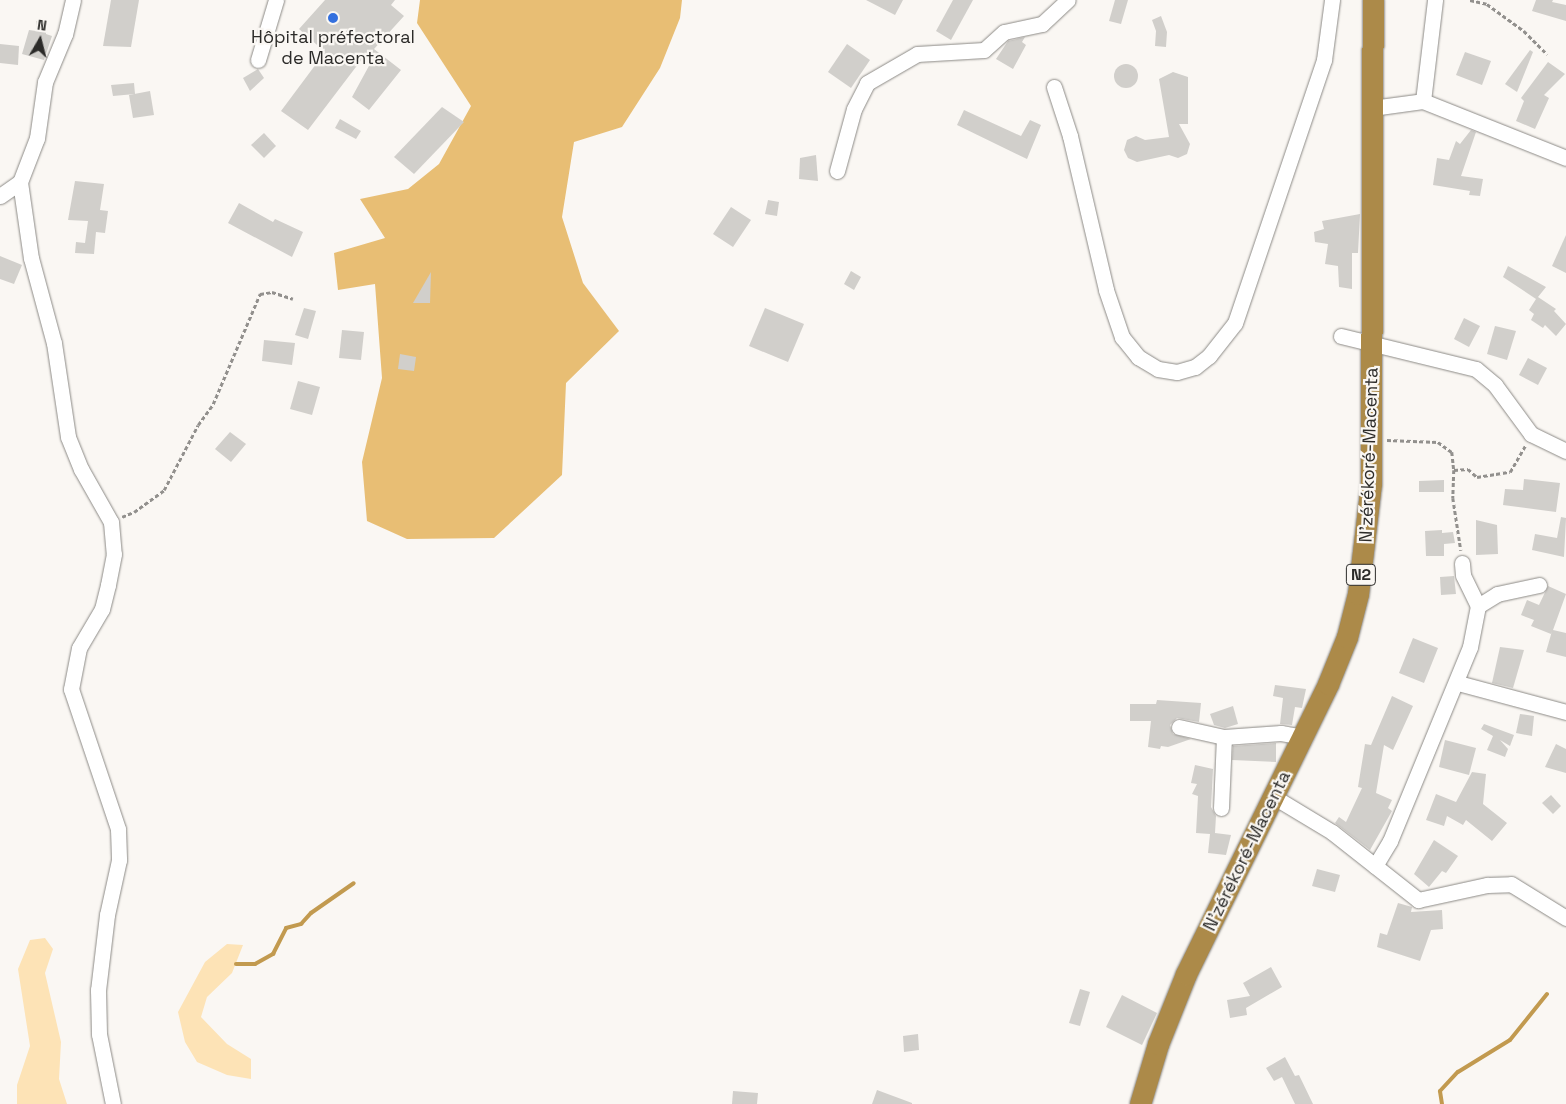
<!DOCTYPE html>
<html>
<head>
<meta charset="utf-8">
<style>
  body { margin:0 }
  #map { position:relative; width:1566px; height:1104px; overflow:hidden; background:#faf7f3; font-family:"Space Grotesk",sans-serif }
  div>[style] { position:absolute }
  .green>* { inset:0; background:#fde3b6 }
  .forest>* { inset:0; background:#e8be74 }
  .stream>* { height:4px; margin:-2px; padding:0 2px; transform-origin:2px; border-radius:2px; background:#c29a4f }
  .building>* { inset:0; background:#d1cfcb }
  .round { border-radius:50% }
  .path>* { height:2.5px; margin-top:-1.25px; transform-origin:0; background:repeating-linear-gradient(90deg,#92908d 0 4px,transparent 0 6.5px) }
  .roads { filter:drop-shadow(0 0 1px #8c8a86) drop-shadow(0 0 1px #8c8a86) }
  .minor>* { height:15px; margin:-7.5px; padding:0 7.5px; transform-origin:7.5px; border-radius:7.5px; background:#fff }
  .highway>* { height:21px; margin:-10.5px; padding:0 10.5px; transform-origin:10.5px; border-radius:10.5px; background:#ac8a49 }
  .dots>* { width:14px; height:14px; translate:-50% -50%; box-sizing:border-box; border:2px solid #faf7f3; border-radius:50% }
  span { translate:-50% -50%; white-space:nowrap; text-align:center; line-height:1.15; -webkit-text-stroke:4.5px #faf7f3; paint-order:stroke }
  .shield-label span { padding:1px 4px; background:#faf7f3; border:1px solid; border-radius:4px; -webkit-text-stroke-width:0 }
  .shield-label { font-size:16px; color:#2c2b29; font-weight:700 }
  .poi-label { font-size:18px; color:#2c2b29 }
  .street-label { font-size:18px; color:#2c2b29 }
  .north { position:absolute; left:15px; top:15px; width:50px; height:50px; -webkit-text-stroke:4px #faf7f3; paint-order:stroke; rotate:8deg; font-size:14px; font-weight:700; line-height:20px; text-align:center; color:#2c2b29 }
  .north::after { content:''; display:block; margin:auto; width:18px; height:22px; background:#2c2b29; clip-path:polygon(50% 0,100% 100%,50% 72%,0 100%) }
</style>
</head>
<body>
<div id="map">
  <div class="green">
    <i style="clip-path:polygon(45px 938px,53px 949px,45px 973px,61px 1042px,59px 1079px,67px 1104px,17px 1104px,17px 1085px,30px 1046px,18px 969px,30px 940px)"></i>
    <i style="clip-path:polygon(227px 944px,243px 945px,232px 973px,207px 997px,201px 1017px,227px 1044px,251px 1059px,251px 1079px,227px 1075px,197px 1062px,185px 1042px,178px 1012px,205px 962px)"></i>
  </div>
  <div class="forest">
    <i style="clip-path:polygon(420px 0,682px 0,680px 18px,660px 68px,622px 127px,574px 142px,562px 217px,583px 283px,619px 331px,566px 383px,562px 475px,494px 538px,407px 539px,367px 521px,362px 462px,382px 378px,375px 284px,338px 290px,334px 253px,385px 238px,360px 199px,408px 189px,439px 164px,471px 106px,417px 23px)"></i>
  </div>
  <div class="stream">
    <i style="left:236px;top:964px;width:19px"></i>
    <i style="left:255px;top:964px;width:21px;rotate:-29deg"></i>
    <i style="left:273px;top:954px;width:29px;rotate:-63deg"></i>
    <i style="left:286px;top:928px;width:16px;rotate:-15deg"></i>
    <i style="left:301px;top:924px;width:15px;rotate:-48deg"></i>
    <i style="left:311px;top:913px;width:52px;rotate:-34.9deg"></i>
    <i style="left:1442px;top:1104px;width:13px;rotate:-99deg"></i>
    <i style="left:1440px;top:1091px;width:26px;rotate:-47deg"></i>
    <i style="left:1458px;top:1072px;width:61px;rotate:-31.6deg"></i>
    <i style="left:1510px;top:1040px;width:59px;rotate:-51.2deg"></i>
  </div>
  <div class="building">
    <i style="clip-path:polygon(111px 0,139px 0,131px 47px,103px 46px)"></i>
    <i style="clip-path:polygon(325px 0,395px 0,391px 5px,404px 16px,374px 49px,401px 70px,369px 110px,352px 97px,370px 64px,362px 59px,308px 130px,281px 111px,325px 52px,299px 29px)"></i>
    <i style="clip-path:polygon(866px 0,903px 0,895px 15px)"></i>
    <i style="clip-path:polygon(953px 0,973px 0,951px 40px,936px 31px)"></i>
    <i style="clip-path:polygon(1115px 0,1128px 0,1121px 24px,1109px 21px)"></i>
    <i style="clip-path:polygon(1536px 0,1553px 0,1552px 2px,1566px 5px,1566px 21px,1532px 11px)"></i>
    <i style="clip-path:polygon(1161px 16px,1167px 32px,1166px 47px,1155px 46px,1156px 31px,1152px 20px)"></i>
    <i style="clip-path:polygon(36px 21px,46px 21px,46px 34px,52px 36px,44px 60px,22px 54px,29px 30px,36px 31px)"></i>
    <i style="clip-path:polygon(1025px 37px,1022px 42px,1026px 45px,1013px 69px,996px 59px,1008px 41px)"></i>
    <i style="clip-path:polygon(0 44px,19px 46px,18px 65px,0 63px)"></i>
    <i style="clip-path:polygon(847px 44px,870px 60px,851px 88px,828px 72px)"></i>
    <i style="clip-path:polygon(1530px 50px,1533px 52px,1517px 92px,1505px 84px)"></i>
    <i style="clip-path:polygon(1465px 52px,1491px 61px,1482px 85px,1456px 75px)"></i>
    <i style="clip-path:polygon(1548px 62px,1565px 74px,1544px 95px,1549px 98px,1535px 129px,1516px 121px,1524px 101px,1521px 98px)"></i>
    <i class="round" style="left:1114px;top:64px;width:24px;height:24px"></i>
    <i style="clip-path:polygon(258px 69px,264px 78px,250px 91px,243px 78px)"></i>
    <i style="clip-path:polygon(1173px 72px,1188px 77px,1188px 124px,1179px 124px,1190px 144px,1187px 154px,1178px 158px,1169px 155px,1137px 162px,1128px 158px,1124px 150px,1127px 140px,1136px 136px,1145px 140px,1169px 137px,1159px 79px)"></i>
    <i style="clip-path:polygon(134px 83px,135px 94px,113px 96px,111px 85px)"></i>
    <i style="clip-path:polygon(150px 91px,154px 115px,133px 118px,129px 95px)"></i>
    <i style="clip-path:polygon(442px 107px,464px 122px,414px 174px,394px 157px)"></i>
    <i style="clip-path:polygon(964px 110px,1021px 136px,1030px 120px,1041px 125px,1027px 159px,957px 125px)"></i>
    <i style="clip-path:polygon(340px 119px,361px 131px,356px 139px,335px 128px)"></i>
    <i style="clip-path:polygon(1471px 130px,1476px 132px,1461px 176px,1483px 179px,1480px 196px,1469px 195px,1470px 191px,1433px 185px,1437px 158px,1449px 160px,1456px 141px,1460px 144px)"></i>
    <i style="clip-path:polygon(264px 133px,276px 146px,264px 158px,251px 145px)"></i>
    <i style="clip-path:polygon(816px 155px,818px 181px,799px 179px,800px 158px)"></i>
    <i style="clip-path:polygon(75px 181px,104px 184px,100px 210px,108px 211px,105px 233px,96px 232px,94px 254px,75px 253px,76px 242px,85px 243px,88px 221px,68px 220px)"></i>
    <i style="clip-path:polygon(768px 200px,779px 202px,777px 216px,765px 214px)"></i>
    <i style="clip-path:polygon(239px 203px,273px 222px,275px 219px,303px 232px,292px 257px,228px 223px)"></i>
    <i style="clip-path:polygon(731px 207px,751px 220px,733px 247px,713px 234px)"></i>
    <i style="clip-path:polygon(1360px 214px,1358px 253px,1352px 253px,1352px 289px,1339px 287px,1338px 266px,1325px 264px,1328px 244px,1315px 242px,1314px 232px,1324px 229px,1322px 221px)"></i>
    <i style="clip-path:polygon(1566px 235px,1566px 273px,1552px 266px)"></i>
    <i style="clip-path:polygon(0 256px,22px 265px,14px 284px,0 279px)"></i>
    <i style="clip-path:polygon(1508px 266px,1546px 287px,1538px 297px,1556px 309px,1554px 311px,1566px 324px,1556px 336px,1545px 325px,1543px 328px,1531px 320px,1534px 314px,1529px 310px,1536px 299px,1503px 277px)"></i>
    <i style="clip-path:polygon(851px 271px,861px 277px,854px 290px,844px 284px)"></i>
    <i style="clip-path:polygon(431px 272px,430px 303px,413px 303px)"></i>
    <i style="clip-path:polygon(304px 308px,316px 311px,308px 339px,295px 335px)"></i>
    <i style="clip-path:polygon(765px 308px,804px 324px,788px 362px,749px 346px)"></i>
    <i style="clip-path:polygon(1464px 318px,1480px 326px,1469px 347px,1454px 339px)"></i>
    <i style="clip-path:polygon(1495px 326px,1516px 331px,1507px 360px,1487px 354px)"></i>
    <i style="clip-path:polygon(342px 330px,364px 332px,361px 360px,339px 358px)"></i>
    <i style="clip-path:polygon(264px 340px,295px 343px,292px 365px,262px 361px)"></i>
    <i style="clip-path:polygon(400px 354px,416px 357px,414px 371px,398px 369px)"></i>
    <i style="clip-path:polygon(1528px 358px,1547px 368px,1538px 385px,1519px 375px)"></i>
    <i style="clip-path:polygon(298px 381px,320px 387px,312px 415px,290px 409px)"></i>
    <i style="clip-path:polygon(230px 432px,246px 444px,231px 462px,215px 449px)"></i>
    <i style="clip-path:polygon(1524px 479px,1560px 483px,1556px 512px,1503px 505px,1505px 489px,1523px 490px)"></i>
    <i style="clip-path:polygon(1444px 480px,1444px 492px,1419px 492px,1419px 481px)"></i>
    <i style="clip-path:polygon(1561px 517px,1566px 518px,1564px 557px,1532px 550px,1535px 534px,1557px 538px)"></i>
    <i style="clip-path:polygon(1476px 520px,1497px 525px,1498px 554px,1476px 555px)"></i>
    <i style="clip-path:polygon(1442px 530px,1442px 533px,1453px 532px,1455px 543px,1444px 544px,1444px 556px,1426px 556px,1425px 531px)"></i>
    <i style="clip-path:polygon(1454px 576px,1456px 594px,1441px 595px,1440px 577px)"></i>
    <i style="clip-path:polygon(1548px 586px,1566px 594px,1553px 630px,1566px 633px,1566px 657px,1546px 652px,1552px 631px,1551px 634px,1531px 626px,1534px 620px,1521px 615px,1527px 600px,1539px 605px)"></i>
    <i style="clip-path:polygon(1413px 638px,1438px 648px,1424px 683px,1399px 673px)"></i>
    <i style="clip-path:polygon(1500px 647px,1524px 650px,1513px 688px,1492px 683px)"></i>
    <i style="clip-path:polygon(1275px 685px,1306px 689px,1302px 708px,1295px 707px,1292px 725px,1280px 724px,1283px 698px,1273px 696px)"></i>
    <i style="clip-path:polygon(1392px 696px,1413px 706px,1393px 750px,1384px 745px,1376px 793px,1392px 800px,1388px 808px,1392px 811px,1370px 850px,1335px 823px,1339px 817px,1346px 822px,1362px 788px,1358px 787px,1365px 744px,1371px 745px)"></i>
    <i style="clip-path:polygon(1157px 700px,1201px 703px,1199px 722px,1177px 718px,1170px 725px,1173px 734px,1191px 739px,1168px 747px,1161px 746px,1160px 749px,1148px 747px,1151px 721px,1130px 721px,1130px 704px,1156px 704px)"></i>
    <i style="clip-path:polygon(1233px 706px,1238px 724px,1225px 728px,1214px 725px,1210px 714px)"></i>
    <i style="clip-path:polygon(1520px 714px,1534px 716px,1532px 736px,1516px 733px)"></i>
    <i style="clip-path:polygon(1484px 724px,1514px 735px,1510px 746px,1500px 740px,1508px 749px,1505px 757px,1487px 750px,1493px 736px,1481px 729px)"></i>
    <i style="clip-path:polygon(1445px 740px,1476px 748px,1469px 775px,1439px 767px)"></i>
    <i style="clip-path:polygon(1276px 743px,1276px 762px,1232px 760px,1233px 746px)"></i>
    <i style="clip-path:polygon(1556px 744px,1566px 749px,1566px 773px,1545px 767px)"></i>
    <i style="clip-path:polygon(1195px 765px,1213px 769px,1211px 807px,1216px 816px,1215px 833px,1231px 835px,1226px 855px,1208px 853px,1210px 834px,1196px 833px,1198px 796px,1192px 794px,1197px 784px,1191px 783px)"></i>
    <i style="clip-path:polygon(1472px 772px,1486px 774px,1483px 804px,1507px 823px,1492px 841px,1466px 820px,1463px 825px,1447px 816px,1444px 826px,1426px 820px,1436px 794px,1456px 802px)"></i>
    <i style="clip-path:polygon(1551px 795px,1561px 806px,1553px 814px,1542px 803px)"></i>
    <i style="clip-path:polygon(1434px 840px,1458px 856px,1446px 873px,1442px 871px,1429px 887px,1414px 874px)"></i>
    <i style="clip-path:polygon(1317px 869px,1340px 875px,1335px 892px,1312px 886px)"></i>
    <i style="clip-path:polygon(1398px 903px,1412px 907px,1411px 912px,1442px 910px,1443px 929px,1431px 930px,1420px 961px,1377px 947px,1380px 933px,1387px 935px)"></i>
    <i style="clip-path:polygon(1271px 967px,1282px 987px,1246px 1008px,1247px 1015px,1230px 1018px,1227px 1000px,1250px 996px,1243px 983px)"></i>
    <i style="clip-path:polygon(1080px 989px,1090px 992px,1080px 1026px,1069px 1023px)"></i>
    <i style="clip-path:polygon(1122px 995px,1157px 1013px,1142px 1045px,1106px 1027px)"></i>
    <i style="clip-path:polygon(918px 1034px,919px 1050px,904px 1052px,903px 1036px)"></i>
    <i style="clip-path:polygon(1285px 1057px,1295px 1076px,1299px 1075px,1313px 1104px,1295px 1104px,1282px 1077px,1274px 1081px,1266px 1068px)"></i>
    <i style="clip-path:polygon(877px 1090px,912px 1103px,912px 1104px,872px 1104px)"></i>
    <i style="clip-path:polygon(733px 1091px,758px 1093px,757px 1104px,732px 1104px)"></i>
  </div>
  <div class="path">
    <i style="left:1470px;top:0;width:17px;rotate:13deg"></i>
    <i style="left:1487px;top:4px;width:46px;rotate:36.1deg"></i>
    <i style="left:1524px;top:31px;width:33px;rotate:45deg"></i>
    <i style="left:1387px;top:440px;width:51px;rotate:2.2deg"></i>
    <i style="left:1438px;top:442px;width:17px;rotate:36deg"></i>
    <i style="left:1452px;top:452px;width:18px;rotate:84deg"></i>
    <i style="left:1454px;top:470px;width:14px;rotate:-4deg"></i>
    <i style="left:1468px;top:469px;width:12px;rotate:42deg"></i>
    <i style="left:1477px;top:477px;width:33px;rotate:-9deg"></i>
    <i style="left:1510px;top:472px;width:30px;rotate:-60deg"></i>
    <i style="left:1454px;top:470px;width:28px;rotate:92deg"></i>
    <i style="left:1453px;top:498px;width:53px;rotate:81.3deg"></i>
    <i style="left:122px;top:517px;width:13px;rotate:-23deg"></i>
    <i style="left:134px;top:512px;width:37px;rotate:-36deg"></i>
    <i style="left:164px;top:490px;width:73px;rotate:-62.4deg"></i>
    <i style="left:198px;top:425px;width:26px;rotate:-54deg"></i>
    <i style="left:213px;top:404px;width:120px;rotate:-66.9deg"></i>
    <i style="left:260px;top:294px;width:12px;rotate:-9deg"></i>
    <i style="left:272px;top:292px;width:22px;rotate:18deg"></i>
  </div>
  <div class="roads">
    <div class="minor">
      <i style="left:73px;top:0;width:35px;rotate:103deg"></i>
      <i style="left:65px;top:34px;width:52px;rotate:112.6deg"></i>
      <i style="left:45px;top:82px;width:57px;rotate:98.1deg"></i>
      <i style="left:37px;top:138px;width:47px;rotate:111.1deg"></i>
      <i style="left:20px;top:182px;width:77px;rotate:81.8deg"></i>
      <i style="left:31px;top:258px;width:88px;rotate:74.9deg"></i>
      <i style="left:54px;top:343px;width:95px;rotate:81.5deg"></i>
      <i style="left:68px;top:437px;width:35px;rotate:68deg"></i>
      <i style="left:81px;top:469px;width:61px;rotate:60.5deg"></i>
      <i style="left:111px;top:522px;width:32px;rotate:85deg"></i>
      <i style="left:114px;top:554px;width:32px;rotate:101deg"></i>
      <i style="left:108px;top:585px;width:25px;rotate:104deg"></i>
      <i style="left:102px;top:609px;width:45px;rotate:120.5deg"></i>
      <i style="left:79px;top:648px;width:42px;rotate:101deg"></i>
      <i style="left:71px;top:689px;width:148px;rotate:71.4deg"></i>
      <i style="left:118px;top:829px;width:31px;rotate:88deg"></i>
      <i style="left:119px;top:860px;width:56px;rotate:102.3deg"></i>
      <i style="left:107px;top:915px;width:76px;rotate:96.8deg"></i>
      <i style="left:98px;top:990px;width:44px;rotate:88.7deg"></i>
      <i style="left:99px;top:1034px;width:71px;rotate:78.7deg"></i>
      <i style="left:258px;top:60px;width:63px;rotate:-73.3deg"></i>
      <i style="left:1054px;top:87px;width:52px;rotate:71.9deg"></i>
      <i style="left:1070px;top:136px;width:158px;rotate:76.8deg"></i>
      <i style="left:1106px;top:290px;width:50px;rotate:71.2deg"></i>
      <i style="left:1122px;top:337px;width:26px;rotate:51deg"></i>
      <i style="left:1138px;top:357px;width:23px;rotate:31deg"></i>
      <i style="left:1158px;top:369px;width:19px;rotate:9deg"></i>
      <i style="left:1177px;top:372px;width:19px;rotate:-16deg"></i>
      <i style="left:1195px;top:367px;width:18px;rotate:-38deg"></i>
      <i style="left:1209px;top:356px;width:42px;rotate:-51.8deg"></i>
      <i style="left:1235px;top:323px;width:278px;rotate:-71.3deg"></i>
      <i style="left:1324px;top:60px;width:61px;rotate:-82.4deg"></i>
      <i style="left:1423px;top:101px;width:102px;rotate:-83.2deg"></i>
      <i style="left:1372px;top:108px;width:51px;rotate:-7.8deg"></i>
      <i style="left:1423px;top:101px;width:154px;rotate:21.7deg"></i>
      <i style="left:837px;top:171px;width:64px;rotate:-74.7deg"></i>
      <i style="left:854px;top:109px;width:29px;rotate:-63deg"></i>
      <i style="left:867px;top:83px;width:58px;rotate:-30.1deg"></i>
      <i style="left:917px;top:54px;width:67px;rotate:-3.4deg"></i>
      <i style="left:984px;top:50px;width:27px;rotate:-42deg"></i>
      <i style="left:1004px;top:32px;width:39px;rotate:-12deg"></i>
      <i style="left:1042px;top:24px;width:35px;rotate:-43deg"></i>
      <i style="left:0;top:196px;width:24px;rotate:-35deg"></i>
      <i style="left:1341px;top:336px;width:139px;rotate:13.7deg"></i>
      <i style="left:1476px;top:369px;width:25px;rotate:40deg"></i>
      <i style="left:1495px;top:385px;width:61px;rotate:53.7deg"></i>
      <i style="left:1531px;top:434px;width:39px;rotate:26deg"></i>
      <i style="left:1478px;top:606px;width:22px;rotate:-32deg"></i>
      <i style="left:1497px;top:594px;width:43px;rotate:-12.1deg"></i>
      <i style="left:1458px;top:683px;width:112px;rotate:15deg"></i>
      <i style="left:1179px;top:727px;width:46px;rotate:12.5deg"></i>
      <i style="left:1224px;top:737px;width:57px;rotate:-4deg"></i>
      <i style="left:1281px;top:733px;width:22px;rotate:10deg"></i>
      <i style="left:1274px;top:797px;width:68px;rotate:31.1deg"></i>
      <i style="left:1332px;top:832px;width:110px;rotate:38.3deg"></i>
      <i style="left:1418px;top:900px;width:71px;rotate:-12.3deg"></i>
      <i style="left:1487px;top:885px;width:24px;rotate:-2deg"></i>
      <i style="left:1511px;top:884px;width:65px;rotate:31.7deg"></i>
      <i style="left:1221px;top:808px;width:71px;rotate:-87.6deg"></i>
      <i style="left:1375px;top:866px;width:29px;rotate:-59deg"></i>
      <i style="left:1390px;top:841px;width:210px;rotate:-67.6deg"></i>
      <i style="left:1470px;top:647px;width:42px;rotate:-79deg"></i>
      <i style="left:1478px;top:606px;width:34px;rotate:-116deg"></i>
      <i style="left:1463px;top:575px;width:12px;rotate:-95deg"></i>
    </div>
    <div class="highway">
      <i style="left:1140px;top:1104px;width:63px;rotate:-73.3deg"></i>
      <i style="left:1158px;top:1044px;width:75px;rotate:-68.2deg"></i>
      <i style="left:1186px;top:974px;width:323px;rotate:-63.9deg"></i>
      <i style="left:1328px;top:684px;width:51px;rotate:-68deg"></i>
      <i style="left:1347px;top:637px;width:44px;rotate:-75.7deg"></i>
      <i style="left:1358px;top:594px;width:112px;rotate:-83.3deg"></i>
      <i style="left:1371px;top:483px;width:483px;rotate:-89.8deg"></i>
    </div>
  </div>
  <div class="dots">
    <i style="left:333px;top:18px;background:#3470de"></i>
  </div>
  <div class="shield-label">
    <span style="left:1361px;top:575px">N2</span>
  </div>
  <div class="poi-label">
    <span style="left:333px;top:48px">Hôpital préfectoral<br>de Macenta</span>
  </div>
  <div class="street-label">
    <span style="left:1369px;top:455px;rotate:-88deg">N'zérékoré-Macenta</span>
    <span style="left:1247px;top:851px;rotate:-64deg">N'zérékoré-Macenta</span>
  </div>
  <div class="north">N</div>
</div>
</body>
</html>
